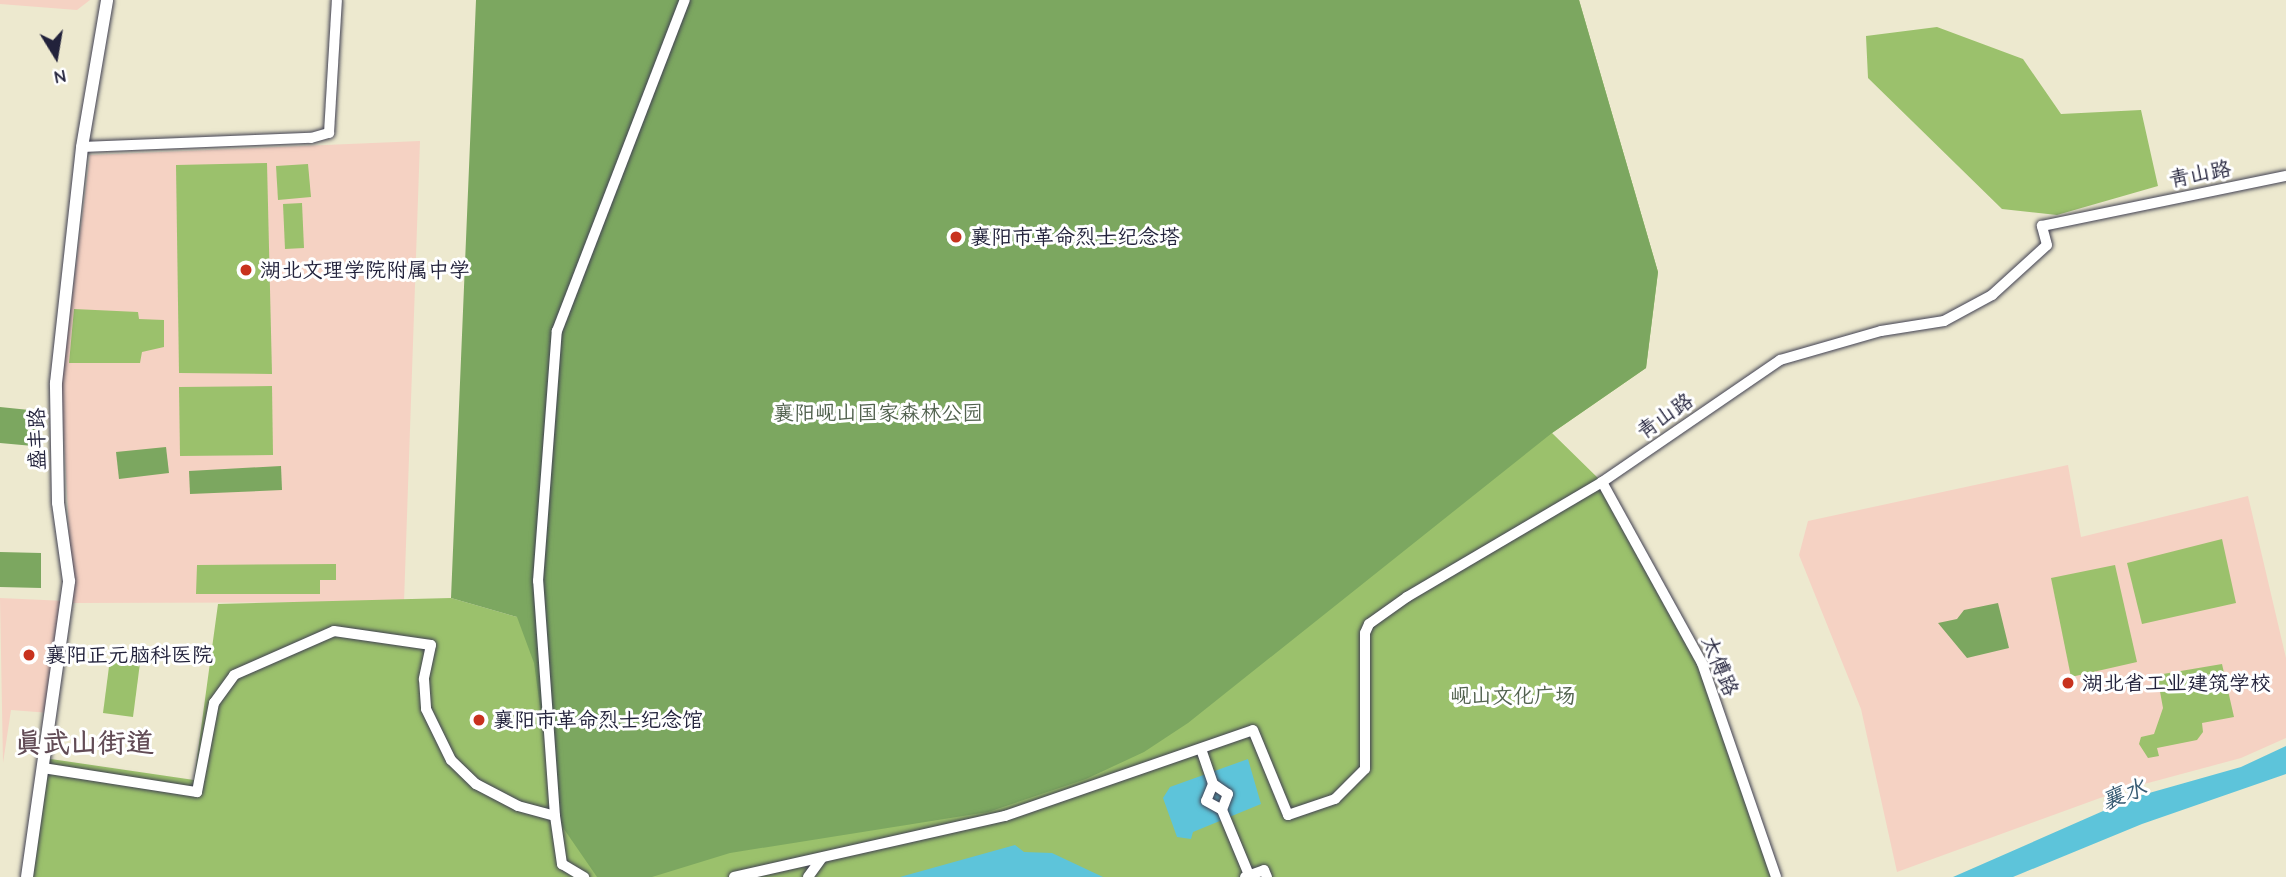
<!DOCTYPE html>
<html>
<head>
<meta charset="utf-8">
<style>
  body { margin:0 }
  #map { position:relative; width:2286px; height:877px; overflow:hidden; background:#ede9cf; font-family:"Comic Neue","LXGW WenKai TC",sans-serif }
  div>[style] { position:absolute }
  .built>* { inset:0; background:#f5d2c3 }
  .green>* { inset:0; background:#9bc16c }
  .forest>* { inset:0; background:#7ca760 }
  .water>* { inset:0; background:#5dc4da }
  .roads { filter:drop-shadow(0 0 2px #404051) drop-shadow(0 0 2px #404051) }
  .street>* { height:10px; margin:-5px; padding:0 5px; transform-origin:5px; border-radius:5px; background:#fff }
  .secondary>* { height:12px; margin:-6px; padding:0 6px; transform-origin:6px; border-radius:6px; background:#fff }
  .dots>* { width:19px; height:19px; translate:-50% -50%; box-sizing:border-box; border:4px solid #fff; border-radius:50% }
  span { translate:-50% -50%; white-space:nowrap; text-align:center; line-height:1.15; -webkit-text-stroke:6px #fff; paint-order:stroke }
  .street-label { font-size:21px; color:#22223b }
  .poi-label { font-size:21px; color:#22223b }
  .left { translate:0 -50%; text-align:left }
  .park-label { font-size:21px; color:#52624f }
  .water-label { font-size:23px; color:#375b73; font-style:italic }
  .district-label { font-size:28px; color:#624c56; font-weight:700 }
  .north { position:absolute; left:21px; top:21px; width:70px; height:70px; -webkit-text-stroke:5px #fff; paint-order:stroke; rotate:169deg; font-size:19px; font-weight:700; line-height:28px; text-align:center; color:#22223b }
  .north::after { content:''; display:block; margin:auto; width:24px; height:32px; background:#22223b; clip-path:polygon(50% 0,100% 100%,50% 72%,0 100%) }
</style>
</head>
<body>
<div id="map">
  <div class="built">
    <i style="clip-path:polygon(0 0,90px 0,77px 10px,0 4px)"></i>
    <i style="clip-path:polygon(420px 141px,404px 602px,73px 603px,61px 385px,90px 155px)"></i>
    <i style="clip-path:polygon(2068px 465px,2081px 537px,2248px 496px,2286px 658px,2286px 738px,2241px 758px,2122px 790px,1897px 872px,1861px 709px,1799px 555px,1808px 521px)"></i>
    <i style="clip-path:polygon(0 598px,66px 601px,50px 713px,11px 710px,3px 763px)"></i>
  </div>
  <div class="green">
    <i style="clip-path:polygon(1579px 0,1658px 272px,1646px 368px,1552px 433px,1602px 482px,1702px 663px,1776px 877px,27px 877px,44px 758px,194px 780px,218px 604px,451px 598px,517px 617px)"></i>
    <i style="clip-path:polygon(1937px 27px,2023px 59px,2061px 114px,2141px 110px,2158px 186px,2057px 215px,2002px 209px,1868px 78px,1866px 36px)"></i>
    <i style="clip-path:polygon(267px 163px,272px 374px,179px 373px,176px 165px)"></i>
    <i style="clip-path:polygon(308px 164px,311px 197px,278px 200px,276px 166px)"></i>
    <i style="clip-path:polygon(302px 203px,304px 248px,285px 249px,283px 204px)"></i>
    <i style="clip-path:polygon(74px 309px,138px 312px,139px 319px,164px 320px,164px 347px,142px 352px,140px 363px,69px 363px)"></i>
    <i style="clip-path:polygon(272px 386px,273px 455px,180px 456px,179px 387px)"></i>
    <i style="clip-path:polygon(2222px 539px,2236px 603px,2142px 624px,2127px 563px)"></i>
    <i style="clip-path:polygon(336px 564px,336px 580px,320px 580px,320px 594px,196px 594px,197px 565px)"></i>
    <i style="clip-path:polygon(2115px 565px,2137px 662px,2071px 677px,2051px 578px)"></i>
    <i style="clip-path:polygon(110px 659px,140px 663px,133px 717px,103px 713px)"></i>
    <i style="clip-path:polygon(2222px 664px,2234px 717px,2202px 723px,2203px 732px,2197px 740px,2157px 748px,2159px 756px,2148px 758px,2139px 744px,2141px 737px,2154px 734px,2163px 708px,2157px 675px)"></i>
  </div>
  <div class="forest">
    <i style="clip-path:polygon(476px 0,1579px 0,1658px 272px,1646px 368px,1552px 433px,1188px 723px,1144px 752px,1086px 779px,988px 812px,730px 853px,652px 877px,597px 877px,555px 816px,534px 663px,517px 617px,451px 598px)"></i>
    <i style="clip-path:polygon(0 407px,39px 411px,33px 446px,0 443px)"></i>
    <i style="clip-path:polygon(166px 447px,169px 473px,119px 479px,116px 452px)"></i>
    <i style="clip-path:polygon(281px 466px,282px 490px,190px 494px,189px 471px)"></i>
    <i style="clip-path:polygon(0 552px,41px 553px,41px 588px,0 587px)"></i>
    <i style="clip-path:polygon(1998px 603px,2009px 648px,1967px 658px,1938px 623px,1957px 619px,1964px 610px)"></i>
  </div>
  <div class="water">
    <i style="clip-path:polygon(2286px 746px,2286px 774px,2142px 824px,2013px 877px,1953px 877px,2135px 797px,2241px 767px)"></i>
    <i style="clip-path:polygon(1248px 759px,1261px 804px,1193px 832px,1191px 839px,1177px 837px,1163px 798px,1170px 787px)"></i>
    <i style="clip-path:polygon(1015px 845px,1024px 852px,1052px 853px,1103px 877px,900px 877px)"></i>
  </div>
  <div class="roads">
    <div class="street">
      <i style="left:82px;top:147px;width:229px;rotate:-2.3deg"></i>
      <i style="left:311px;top:138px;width:19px;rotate:-16deg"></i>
      <i style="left:329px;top:133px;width:133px;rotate:-86.6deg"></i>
      <i style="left:1602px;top:482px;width:207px;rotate:61.1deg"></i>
      <i style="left:1702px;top:663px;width:226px;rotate:70.9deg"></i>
      <i style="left:1201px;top:749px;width:37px;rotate:71deg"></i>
      <i style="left:1213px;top:784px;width:18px;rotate:34deg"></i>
      <i style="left:1228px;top:794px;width:17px;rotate:111deg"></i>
      <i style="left:43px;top:768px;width:156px;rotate:8.9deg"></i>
      <i style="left:197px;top:792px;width:91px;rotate:-79.2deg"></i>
      <i style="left:214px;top:703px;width:34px;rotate:-54deg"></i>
      <i style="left:234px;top:675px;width:109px;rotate:-23.7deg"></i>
      <i style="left:334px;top:631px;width:98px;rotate:8.2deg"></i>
      <i style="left:431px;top:645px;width:35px;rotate:102deg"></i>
      <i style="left:424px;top:679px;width:30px;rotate:86deg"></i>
      <i style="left:426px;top:709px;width:57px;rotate:63.9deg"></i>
      <i style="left:451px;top:760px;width:35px;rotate:44deg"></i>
      <i style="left:476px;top:784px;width:47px;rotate:27.6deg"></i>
      <i style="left:518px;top:806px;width:38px;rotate:15deg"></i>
      <i style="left:555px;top:816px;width:49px;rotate:81.7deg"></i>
      <i style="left:562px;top:864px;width:26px;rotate:31deg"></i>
      <i style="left:1213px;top:784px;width:18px;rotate:112deg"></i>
      <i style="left:1206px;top:801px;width:18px;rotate:29deg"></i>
      <i style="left:1222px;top:810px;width:70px;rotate:67.4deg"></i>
      <i style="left:555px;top:816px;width:236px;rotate:-94.1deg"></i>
      <i style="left:538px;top:581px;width:251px;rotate:-85.7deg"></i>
      <i style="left:557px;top:331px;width:355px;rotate:-68.9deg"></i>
      <i style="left:734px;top:877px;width:278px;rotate:-12.7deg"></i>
      <i style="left:1005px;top:816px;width:262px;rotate:-19.1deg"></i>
      <i style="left:1253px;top:730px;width:92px;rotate:67.6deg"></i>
      <i style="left:1288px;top:815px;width:50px;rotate:-18.8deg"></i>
      <i style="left:1335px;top:799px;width:42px;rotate:-45deg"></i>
      <i style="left:1365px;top:769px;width:136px;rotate:-90deg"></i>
      <i style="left:1365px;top:633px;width:10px;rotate:-66deg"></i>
      <i style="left:1369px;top:624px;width:47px;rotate:-35.4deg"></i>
      <i style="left:1407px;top:597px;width:226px;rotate:-30.5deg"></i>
      <i style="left:1602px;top:482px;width:216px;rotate:-34.4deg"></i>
      <i style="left:1780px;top:360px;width:105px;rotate:-16deg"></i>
      <i style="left:1881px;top:331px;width:64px;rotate:-9deg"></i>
      <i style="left:1944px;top:321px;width:55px;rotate:-28.4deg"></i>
      <i style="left:1992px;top:295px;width:74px;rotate:-42.3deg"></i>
      <i style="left:2047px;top:245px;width:20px;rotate:-105deg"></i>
      <i style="left:2042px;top:226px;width:249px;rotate:-11.6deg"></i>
      <i style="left:808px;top:877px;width:24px;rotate:-54deg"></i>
      <i style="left:1245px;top:877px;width:20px;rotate:-20deg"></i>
      <i style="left:1264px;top:870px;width:8px;rotate:67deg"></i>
    </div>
    <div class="secondary">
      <i style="left:27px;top:877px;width:299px;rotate:-81.9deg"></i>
      <i style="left:69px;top:581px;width:79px;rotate:-98deg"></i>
      <i style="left:58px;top:503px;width:120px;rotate:-91deg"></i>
      <i style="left:56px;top:383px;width:237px;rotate:-83.7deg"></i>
      <i style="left:82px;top:147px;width:149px;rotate:-80.3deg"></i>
    </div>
  </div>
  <div class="dots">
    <i style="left:956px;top:237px;background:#c8321e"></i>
    <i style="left:246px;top:270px;background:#c8321e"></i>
    <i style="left:29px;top:655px;background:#c8321e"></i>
    <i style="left:2068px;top:683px;background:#c8321e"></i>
    <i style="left:479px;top:720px;background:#c8321e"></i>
  </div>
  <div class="street-label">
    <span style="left:2200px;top:174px;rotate:-11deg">青山路</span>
    <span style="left:1665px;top:416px;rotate:-35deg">青山路</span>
    <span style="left:37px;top:439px;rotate:-91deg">盛丰路</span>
    <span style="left:1720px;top:666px;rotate:67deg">太傅路</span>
  </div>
  <div class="poi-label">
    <span class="left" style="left:970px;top:237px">襄阳市革命烈士纪念塔</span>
    <span class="left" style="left:260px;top:270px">湖北文理学院附属中学</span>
    <span class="left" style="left:45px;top:655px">襄阳正元脑科医院</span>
    <span class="left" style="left:2082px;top:683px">湖北省工业建筑学校</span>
    <span class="left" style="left:493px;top:720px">襄阳市革命烈士纪念馆</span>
  </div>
  <div class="park-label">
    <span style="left:878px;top:413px">襄阳岘山国家森林公园</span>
    <span style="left:1513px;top:696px">岘山文化广场</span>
  </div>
  <div class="water-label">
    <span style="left:2124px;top:795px;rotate:-21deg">襄水</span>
  </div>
  <div class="district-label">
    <span style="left:84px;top:743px">真武山街道</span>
  </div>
  <div class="north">N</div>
</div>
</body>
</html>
